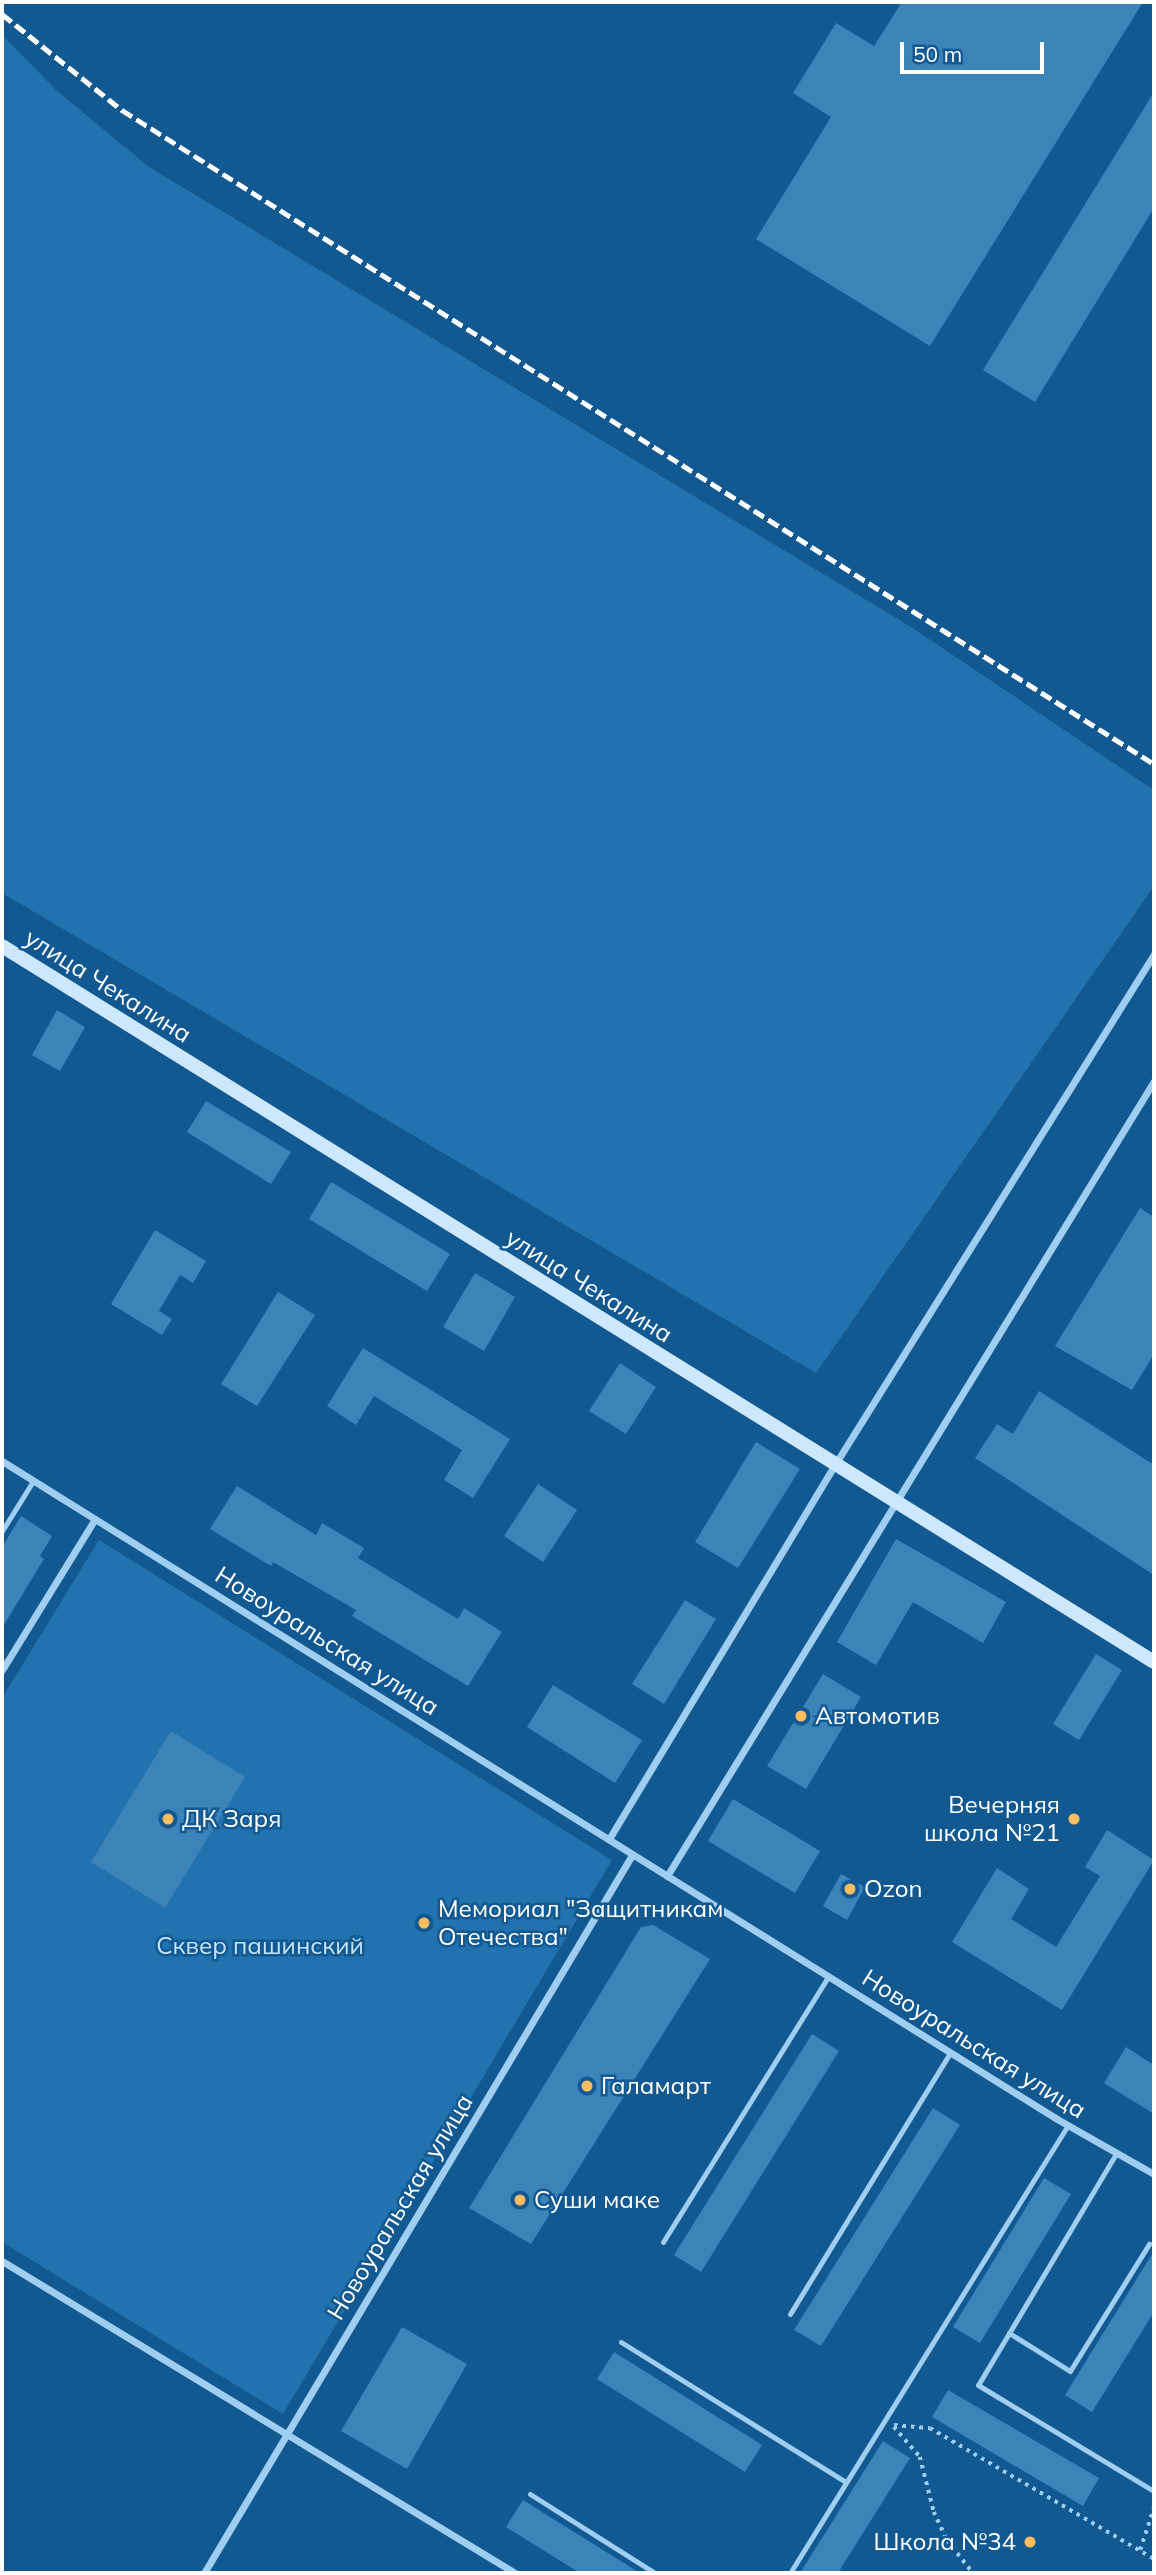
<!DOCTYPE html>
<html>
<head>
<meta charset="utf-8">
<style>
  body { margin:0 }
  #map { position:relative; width:1156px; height:2575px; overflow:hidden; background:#125991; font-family:Mulish,sans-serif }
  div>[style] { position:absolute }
  .green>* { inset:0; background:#2172ae }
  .building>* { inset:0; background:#3b83b9 }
  .path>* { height:3.5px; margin-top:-1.75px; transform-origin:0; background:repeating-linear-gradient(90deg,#9ecef2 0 3.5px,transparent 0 8.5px) }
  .service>* { height:5px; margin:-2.5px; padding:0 2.5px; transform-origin:2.5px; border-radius:2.5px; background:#9ecef2 }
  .minor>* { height:7px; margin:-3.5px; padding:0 3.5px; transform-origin:3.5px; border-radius:3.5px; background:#9ecef2 }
  .secondary>* { height:14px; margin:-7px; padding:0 7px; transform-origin:7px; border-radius:7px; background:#cde7fc }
  .rail>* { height:5px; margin-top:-2.5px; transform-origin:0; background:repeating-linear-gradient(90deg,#fff 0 12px,transparent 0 17px) }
  .dots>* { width:19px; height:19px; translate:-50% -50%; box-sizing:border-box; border:4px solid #125991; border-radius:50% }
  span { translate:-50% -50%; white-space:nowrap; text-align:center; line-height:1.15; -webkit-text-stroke:5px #125991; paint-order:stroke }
  .street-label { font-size:24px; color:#fff }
  .poi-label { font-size:24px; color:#fff }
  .left { translate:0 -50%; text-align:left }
  .right { translate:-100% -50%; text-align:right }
  .park-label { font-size:24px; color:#c5e5fd }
  .frame { position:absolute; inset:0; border:4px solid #fff; pointer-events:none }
  .scale { position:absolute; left:900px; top:42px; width:144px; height:32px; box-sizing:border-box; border:4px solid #fff; border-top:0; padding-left:9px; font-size:21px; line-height:24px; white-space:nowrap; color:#fff; -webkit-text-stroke:5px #125991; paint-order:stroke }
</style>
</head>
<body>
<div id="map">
  <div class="green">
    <i style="clip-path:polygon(2px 35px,56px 90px,149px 167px,911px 627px,1154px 790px,1154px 886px,816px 1373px,2px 893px)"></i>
    <i style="clip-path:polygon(99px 1540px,612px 1860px,283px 2414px,2px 2242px,2px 1698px)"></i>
  </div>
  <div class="building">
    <i style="clip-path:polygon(902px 2px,1143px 2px,930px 346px,756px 239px,831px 117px,793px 93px,836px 23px,874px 46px)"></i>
    <i style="clip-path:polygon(1154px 92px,1154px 208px,1035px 402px,983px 370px)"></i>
    <i style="clip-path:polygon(57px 1010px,85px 1027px,60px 1071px,32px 1055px)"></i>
    <i style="clip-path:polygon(206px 1101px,291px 1152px,271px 1184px,187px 1132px)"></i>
    <i style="clip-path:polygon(331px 1182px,450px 1254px,427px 1291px,309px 1219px)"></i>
    <i style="clip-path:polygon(1140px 1208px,1154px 1217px,1154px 1354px,1132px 1390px,1055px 1346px)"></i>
    <i style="clip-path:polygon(155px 1230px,206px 1261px,193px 1283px,180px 1275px,159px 1311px,172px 1319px,162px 1335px,111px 1304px)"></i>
    <i style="clip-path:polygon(475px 1273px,515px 1297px,484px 1351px,443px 1327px)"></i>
    <i style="clip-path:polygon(278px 1292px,315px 1315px,257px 1406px,221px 1384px)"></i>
    <i style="clip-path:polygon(363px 1348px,510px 1439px,473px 1498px,444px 1480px,462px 1450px,374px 1396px,356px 1425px,327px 1406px)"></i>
    <i style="clip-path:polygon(620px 1363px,656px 1387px,626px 1434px,589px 1411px)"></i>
    <i style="clip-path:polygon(1039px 1391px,1154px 1465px,1154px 1575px,975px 1458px,997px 1424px,1013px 1434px)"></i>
    <i style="clip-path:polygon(756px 1442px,800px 1469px,738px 1568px,695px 1542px)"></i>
    <i style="clip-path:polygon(538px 1484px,577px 1510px,543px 1562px,504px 1536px)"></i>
    <i style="clip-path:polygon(237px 1486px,316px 1535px,322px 1523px,364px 1548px,358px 1558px,458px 1619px,464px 1608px,502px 1632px,468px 1686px,352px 1616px,356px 1610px,273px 1562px,271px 1566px,210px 1529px)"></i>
    <i style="clip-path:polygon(21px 1516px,52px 1536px,40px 1556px,44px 1559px,2px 1628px,2px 1547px)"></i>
    <i style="clip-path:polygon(896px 1539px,1006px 1602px,983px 1643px,913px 1602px,876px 1665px,837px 1642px)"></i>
    <i style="clip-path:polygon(685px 1600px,716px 1619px,664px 1704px,632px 1684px)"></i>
    <i style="clip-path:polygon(1096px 1654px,1122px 1670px,1079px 1740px,1053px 1724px)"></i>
    <i style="clip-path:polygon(823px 1674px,861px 1697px,806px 1789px,767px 1766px)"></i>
    <i style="clip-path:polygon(553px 1685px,642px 1740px,615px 1783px,527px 1727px)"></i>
    <i style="clip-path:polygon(171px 1731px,245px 1777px,165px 1908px,91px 1862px)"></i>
    <i style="clip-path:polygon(733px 1799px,820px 1851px,795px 1893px,708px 1841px)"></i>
    <i style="clip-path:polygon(1107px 1830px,1154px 1860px,1062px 2010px,952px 1942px,997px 1868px,1029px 1889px,1011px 1919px,1056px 1947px,1100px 1876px,1085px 1867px)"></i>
    <i style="clip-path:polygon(841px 1874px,865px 1887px,847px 1920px,823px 1906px)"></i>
    <i style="clip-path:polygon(653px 1925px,710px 1959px,531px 2244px,469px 2208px,641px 1927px)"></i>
    <i style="clip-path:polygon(812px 2034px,839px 2051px,701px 2272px,674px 2255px)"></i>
    <i style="clip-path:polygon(1126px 2047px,1154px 2065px,1154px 2114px,1104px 2083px)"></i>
    <i style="clip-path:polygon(933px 2108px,960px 2125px,821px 2346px,794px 2330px)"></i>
    <i style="clip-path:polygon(1044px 2178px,1071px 2194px,980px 2343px,953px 2327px)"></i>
    <i style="clip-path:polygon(1154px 2251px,1154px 2312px,1092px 2412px,1065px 2395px)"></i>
    <i style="clip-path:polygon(402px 2327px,467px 2364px,407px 2469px,341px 2431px)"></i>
    <i style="clip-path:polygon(614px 2352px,762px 2445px,745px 2472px,597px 2379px)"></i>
    <i style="clip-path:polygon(948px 2390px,1099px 2478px,1083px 2506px,932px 2417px)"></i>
    <i style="clip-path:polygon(883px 2441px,910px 2458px,838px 2573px,800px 2573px)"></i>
    <i style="clip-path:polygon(523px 2500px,542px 2512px,640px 2573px,580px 2573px,506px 2527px)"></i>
  </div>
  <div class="path">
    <i style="left:894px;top:2425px;width:36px;rotate:5deg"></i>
    <i style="left:930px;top:2428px;width:259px;rotate:30.3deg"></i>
    <i style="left:894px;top:2427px;width:40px;rotate:49deg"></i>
    <i style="left:920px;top:2457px;width:57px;rotate:75.7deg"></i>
    <i style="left:934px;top:2512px;width:31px;rotate:65deg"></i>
    <i style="left:947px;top:2540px;width:42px;rotate:51.8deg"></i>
    <i style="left:1140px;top:2550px;width:45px;rotate:-72deg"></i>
  </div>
  <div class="service">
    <i style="left:2px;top:1531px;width:59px;rotate:-58.2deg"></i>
    <i style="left:1117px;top:2152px;width:271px;rotate:120.8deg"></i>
    <i style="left:978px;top:2385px;width:205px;rotate:31.1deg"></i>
    <i style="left:663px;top:2242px;width:312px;rotate:-58.1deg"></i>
    <i style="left:790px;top:2314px;width:306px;rotate:-58.5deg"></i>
    <i style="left:1009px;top:2333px;width:72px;rotate:31.9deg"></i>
    <i style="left:1070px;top:2371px;width:150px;rotate:-58.1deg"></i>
    <i style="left:621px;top:2342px;width:265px;rotate:31.9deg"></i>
    <i style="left:530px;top:2494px;width:148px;rotate:32.3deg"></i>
    <i style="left:790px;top:2573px;width:527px;rotate:-58.18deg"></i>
  </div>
  <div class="minor">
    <i style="left:2px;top:1461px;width:1243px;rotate:31.95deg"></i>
    <i style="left:1057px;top:2119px;width:112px;rotate:29.6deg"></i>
    <i style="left:2px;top:1670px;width:177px;rotate:-58.4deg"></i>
    <i style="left:609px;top:1839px;width:436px;rotate:-58.9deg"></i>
    <i style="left:834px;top:1466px;width:604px;rotate:-57.99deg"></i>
    <i style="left:667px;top:1876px;width:932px;rotate:-58.51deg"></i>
    <i style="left:2px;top:2261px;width:600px;rotate:31.31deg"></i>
    <i style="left:204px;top:2573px;width:836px;rotate:-59.2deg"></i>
  </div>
  <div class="secondary">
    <i style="left:2px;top:946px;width:1356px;rotate:31.86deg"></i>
  </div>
  <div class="rail">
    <i style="left:2px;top:14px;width:154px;rotate:38.7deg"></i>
    <i style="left:122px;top:110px;width:1222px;rotate:32.36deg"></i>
  </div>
  <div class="dots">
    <i style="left:801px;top:1716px;background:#ffbd5f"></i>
    <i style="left:168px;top:1819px;background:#ffbd5f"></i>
    <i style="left:1074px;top:1819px;background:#ffbd5f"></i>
    <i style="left:850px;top:1889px;background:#ffbd5f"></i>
    <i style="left:424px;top:1923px;background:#ffbd5f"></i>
    <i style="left:587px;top:2086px;background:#ffbd5f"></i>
    <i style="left:520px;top:2200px;background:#ffbd5f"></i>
    <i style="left:1030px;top:2542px;background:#ffbd5f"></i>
  </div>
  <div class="street-label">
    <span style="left:108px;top:986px;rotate:32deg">улица Чекалина</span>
    <span style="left:589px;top:1286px;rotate:32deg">улица Чекалина</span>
    <span style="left:327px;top:1641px;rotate:32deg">Новоуральская улица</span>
    <span style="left:974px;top:2044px;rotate:32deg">Новоуральская улица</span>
    <span style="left:400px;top:2207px;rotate:-59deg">Новоуральская улица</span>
  </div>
  <div class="poi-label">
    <span class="left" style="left:815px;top:1716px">Автомотив</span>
    <span class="right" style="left:1060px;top:1819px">Вечерняя<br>школа №21</span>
    <span class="left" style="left:182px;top:1819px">ДК Заря</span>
    <span class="left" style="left:864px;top:1889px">Ozon</span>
    <span class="left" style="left:438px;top:1923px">Мемориал "Защитникам<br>Отечества"</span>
    <span class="left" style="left:601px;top:2086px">Галамарт</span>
    <span class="left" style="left:534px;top:2200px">Суши маке</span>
    <span class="right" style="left:1016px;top:2542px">Школа №34</span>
  </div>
  <div class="park-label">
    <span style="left:260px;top:1946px">Сквер пашинский</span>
  </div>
  <div class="frame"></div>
  <div class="scale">50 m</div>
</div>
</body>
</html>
